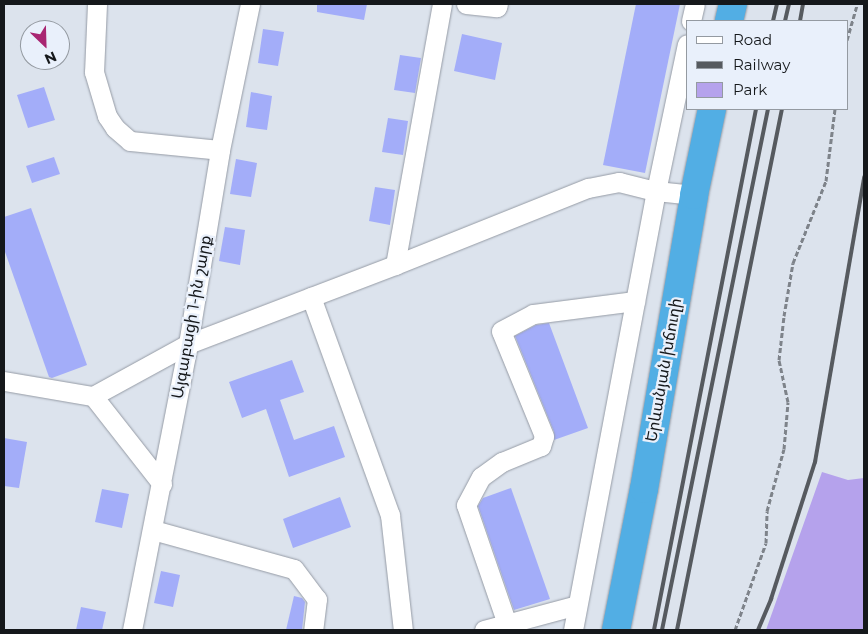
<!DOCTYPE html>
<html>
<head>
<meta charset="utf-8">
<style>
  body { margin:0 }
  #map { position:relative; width:868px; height:634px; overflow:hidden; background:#dce3ed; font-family:Montserrat,"Noto Sans Armenian",sans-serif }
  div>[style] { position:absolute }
  .green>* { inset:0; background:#b5a2ec }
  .building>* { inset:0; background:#a3adf9 }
  .path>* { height:3px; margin-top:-1.5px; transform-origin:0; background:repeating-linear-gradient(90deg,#7e838a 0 5px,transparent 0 7.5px) }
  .roads { filter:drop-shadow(0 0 1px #959ba5) drop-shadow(0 0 1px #959ba5) }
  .minor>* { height:19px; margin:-9.5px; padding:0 9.5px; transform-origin:9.5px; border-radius:9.5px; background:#fff }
  .trunk>* { height:28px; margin:-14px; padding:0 14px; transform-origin:14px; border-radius:14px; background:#52aee4 }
  .rail>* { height:4px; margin:-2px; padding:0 2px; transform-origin:2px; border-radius:2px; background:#565a5f }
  span { translate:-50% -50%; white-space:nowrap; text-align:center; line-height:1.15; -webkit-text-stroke:4.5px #e9f0fb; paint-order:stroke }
  .street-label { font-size:16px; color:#15181b }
  .frame { position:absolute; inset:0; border:5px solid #15181b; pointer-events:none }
  .legend { position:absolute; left:686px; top:20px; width:162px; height:90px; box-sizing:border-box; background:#e9f0fb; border:1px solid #949aa1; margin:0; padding:6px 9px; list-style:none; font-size:15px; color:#15181b }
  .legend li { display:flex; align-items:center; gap:10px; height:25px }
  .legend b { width:25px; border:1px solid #949aa1 }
  .north { position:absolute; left:20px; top:20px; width:50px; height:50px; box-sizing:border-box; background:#e9f0fb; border:1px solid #949aa1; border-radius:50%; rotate:156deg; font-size:14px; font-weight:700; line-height:20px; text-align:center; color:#15181b }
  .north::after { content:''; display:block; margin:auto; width:18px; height:22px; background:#a92672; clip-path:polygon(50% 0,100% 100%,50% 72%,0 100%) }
</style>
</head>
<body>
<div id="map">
  <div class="green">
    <i style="clip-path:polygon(822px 472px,848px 480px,864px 478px,864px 630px,766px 630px)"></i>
  </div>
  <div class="building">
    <i style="clip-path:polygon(317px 4px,367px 4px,364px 20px,317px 12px)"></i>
    <i style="clip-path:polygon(636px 4px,680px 4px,645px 173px,603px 165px)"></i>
    <i style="clip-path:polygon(263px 29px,284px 32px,278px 66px,258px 63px)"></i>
    <i style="clip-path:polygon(462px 34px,502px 43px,495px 80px,454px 71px)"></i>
    <i style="clip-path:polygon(400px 55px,421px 58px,415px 93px,394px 90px)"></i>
    <i style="clip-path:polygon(44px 87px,55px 120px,28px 128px,17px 95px)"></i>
    <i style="clip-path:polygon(251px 92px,272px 96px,267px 130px,246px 127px)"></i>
    <i style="clip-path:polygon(388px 118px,408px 121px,403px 155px,382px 152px)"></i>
    <i style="clip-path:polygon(54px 157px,60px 174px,32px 183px,26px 166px)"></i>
    <i style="clip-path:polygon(236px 159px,257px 163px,251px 197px,230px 194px)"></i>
    <i style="clip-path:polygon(375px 187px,395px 190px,390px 225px,369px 221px)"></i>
    <i style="clip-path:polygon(31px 208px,87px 365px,52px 378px,49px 377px,4px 249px,4px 217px)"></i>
    <i style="clip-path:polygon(225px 227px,245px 230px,240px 265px,219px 261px)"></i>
    <i style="clip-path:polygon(549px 323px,588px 428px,554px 440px,554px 432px,515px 336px,536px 325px)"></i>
    <i style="clip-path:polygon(292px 360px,304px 392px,280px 400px,294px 440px,334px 426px,345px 457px,289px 477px,266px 409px,242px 418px,229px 382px)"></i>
    <i style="clip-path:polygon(4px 438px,27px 442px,19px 488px,4px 486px)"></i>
    <i style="clip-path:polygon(511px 488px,550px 599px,514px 610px,478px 506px,483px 498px)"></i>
    <i style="clip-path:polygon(102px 489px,129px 494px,122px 528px,95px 522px)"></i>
    <i style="clip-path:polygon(340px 497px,351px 527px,293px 548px,283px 519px)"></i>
    <i style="clip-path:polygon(161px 571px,180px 575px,173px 607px,154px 603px)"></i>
    <i style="clip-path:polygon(294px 596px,302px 598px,305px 602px,302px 630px,286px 630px)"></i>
    <i style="clip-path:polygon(81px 607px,106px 612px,102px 630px,76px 630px)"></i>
  </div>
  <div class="path">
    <i style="left:847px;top:40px;width:37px;rotate:-74deg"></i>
    <i style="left:735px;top:630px;width:92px;rotate:-70.4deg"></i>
    <i style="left:766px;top:543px;width:32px;rotate:-88deg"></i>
    <i style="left:767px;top:511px;width:64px;rotate:-74.7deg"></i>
    <i style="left:784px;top:449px;width:47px;rotate:-85.1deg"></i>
    <i style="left:788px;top:402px;width:43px;rotate:-102.1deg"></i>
    <i style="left:779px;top:360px;width:44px;rotate:-83.5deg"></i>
    <i style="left:784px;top:316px;width:54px;rotate:-80.4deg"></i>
    <i style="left:793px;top:263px;width:88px;rotate:-68.1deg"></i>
    <i style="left:826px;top:181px;width:73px;rotate:-82.9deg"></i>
  </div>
  <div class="roads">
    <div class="minor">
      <i style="left:97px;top:4px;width:68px;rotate:92.5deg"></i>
      <i style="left:94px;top:72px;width:46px;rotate:73.5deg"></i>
      <i style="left:107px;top:116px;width:14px;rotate:56deg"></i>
      <i style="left:115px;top:128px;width:20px;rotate:41deg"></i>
      <i style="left:130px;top:141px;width:90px;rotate:5.7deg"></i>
      <i style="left:466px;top:4px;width:31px;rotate:6deg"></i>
      <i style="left:497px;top:7px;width:3px;rotate:-72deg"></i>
      <i style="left:691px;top:21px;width:17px;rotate:-77deg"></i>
      <i style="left:395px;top:265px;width:265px;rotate:-79.8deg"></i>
      <i style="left:311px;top:297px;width:232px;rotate:70.1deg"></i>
      <i style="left:390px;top:515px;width:116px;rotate:83.6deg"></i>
      <i style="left:4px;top:381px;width:90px;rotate:9.6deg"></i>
      <i style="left:93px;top:396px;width:108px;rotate:-28.7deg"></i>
      <i style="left:188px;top:344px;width:222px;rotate:-20.9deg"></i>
      <i style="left:395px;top:265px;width:208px;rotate:-21.8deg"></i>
      <i style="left:588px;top:188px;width:32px;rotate:-11deg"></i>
      <i style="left:619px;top:182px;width:38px;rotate:14deg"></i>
      <i style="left:656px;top:191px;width:38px;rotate:6deg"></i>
      <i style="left:93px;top:396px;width:112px;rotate:51.9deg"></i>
      <i style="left:153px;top:530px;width:146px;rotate:15.5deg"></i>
      <i style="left:294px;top:569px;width:38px;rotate:53deg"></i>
      <i style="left:317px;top:599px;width:31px;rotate:97deg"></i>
      <i style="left:507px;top:624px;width:126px;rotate:-109deg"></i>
      <i style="left:466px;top:505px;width:32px;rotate:-62deg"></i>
      <i style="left:481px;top:477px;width:26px;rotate:-36deg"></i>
      <i style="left:502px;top:462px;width:42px;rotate:-22.3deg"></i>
      <i style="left:541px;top:446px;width:10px;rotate:-73deg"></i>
      <i style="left:544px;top:436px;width:113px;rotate:-112.3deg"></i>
      <i style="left:501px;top:331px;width:36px;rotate:-28deg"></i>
      <i style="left:533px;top:314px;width:103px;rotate:-7.3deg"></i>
      <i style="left:132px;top:630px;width:291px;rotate:-78.9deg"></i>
      <i style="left:188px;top:344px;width:197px;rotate:-80.6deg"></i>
      <i style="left:220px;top:150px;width:149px;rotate:-78.4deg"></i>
      <i style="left:484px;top:630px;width:96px;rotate:-15deg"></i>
      <i style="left:573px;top:630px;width:447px;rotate:-79.3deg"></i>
      <i style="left:656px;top:191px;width:150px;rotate:-78.1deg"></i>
    </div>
    <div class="trunk">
      <i style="left:729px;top:21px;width:17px;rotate:-77deg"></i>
      <i style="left:616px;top:630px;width:144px;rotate:-78.8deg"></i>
      <i style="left:644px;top:489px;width:298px;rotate:-80.3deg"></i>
      <i style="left:694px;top:195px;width:88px;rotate:-78.2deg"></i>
    </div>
  </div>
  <div class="rail">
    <i style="left:773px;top:21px;width:17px;rotate:-77deg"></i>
    <i style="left:785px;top:21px;width:17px;rotate:-77deg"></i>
    <i style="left:800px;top:21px;width:17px;rotate:-80deg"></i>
    <i style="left:654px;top:630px;width:531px;rotate:-78.92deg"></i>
    <i style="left:662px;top:630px;width:532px;rotate:-78.5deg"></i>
    <i style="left:677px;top:630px;width:531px;rotate:-78.61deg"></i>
    <i style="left:758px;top:630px;width:34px;rotate:-67deg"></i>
    <i style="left:771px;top:599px;width:144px;rotate:-72.2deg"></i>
    <i style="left:815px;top:462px;width:289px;rotate:-80.2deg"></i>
  </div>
  <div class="street-label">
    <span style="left:192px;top:317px;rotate:-80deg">Այգաբացի 1-ին շարք</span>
    <span style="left:664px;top:370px;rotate:-80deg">Երևանյան խճուղի</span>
  </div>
  <div class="frame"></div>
  <ul class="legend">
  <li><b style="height:6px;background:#fff"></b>Road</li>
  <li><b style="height:6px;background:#565a5f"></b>Railway</li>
  <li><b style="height:14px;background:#b5a2ec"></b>Park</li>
  </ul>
  <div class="north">N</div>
</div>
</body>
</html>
